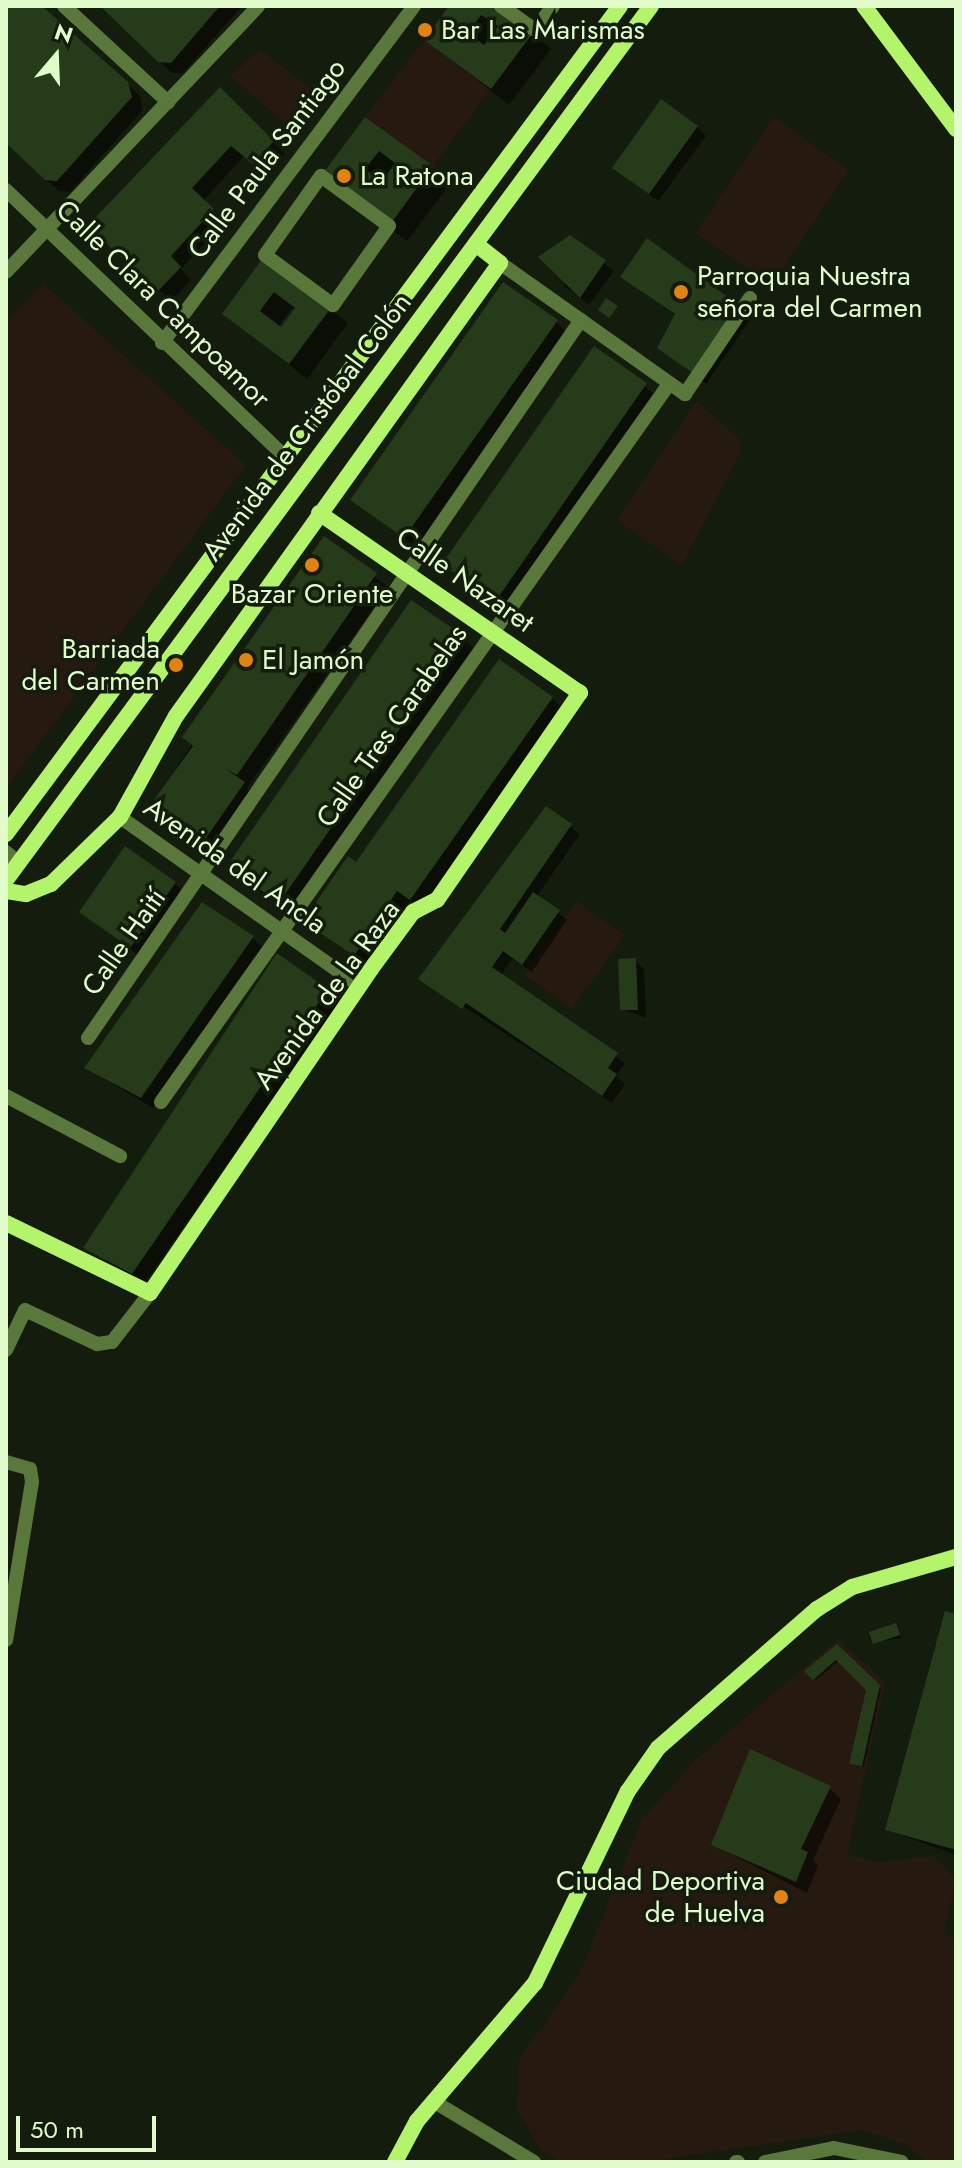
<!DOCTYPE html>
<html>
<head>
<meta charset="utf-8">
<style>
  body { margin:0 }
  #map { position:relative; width:962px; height:2168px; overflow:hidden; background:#131c0d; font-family:Jost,sans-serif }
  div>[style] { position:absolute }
  .green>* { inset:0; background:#251910 }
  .shadow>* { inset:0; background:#0007 }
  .building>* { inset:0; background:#263b1a }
  .street>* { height:14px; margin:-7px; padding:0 7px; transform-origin:7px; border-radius:7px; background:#5a783b }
  .secondary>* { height:16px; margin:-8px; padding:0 8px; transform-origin:8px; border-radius:8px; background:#b3f46a }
  .dots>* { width:22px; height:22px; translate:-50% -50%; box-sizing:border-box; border:4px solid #131c0d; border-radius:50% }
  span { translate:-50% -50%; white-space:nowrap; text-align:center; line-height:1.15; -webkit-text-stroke:7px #131c0d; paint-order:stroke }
  .poi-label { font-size:28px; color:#e1fbcb }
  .left { translate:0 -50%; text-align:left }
  .right { translate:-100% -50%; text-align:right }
  .street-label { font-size:28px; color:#e1fbcb }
  .frame { position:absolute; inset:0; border:8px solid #e1fbcb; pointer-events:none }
  .north { position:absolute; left:16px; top:16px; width:80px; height:80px; -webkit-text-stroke:6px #131c0d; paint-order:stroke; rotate:19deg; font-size:22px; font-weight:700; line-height:32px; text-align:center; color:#e1fbcb }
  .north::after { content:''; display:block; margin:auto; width:28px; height:36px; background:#e1fbcb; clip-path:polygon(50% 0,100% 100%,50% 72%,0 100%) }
  .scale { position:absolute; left:16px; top:2116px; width:140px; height:36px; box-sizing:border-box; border:4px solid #e1fbcb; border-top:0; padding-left:10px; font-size:24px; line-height:28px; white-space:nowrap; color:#e1fbcb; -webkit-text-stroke:6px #131c0d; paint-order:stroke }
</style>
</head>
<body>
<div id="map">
  <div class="green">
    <i style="clip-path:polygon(424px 40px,491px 89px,433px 166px,365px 117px)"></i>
    <i style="clip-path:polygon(260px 49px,312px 90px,286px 124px,230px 76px)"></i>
    <i style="clip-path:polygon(774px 117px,849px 170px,772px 285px,695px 233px)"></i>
    <i style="clip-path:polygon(43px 283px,246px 465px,6px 788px,6px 321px)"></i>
    <i style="clip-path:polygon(697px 401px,739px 439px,741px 451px,682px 565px,617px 521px)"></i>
    <i style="clip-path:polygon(577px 901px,625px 935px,572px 1009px,524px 975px)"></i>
    <i style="clip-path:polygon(838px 1639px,885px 1683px,847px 1854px,876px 1862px,935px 1856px,956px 1880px,944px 1934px,956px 1939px,956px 2162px,926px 2162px,905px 2144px,863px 2130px,645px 2162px,562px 2162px,542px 2152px,517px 2110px,519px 2059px,579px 1975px,642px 1819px,696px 1759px)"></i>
  </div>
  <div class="shadow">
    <i style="clip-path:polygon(6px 6px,39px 6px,140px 96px,143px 110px,70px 192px,59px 191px,6px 141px)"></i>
    <i style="clip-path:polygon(102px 6px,242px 6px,183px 73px,172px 73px)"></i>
    <i style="clip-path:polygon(451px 6px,498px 6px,551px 49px,509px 105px,426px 40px)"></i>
    <i style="clip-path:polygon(221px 90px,285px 154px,266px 174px,244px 156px,203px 201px,224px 222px,181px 269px,191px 280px,171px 301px,110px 245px,98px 218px)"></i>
    <i style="clip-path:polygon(365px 120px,449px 185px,407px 241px,341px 193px)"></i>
    <i style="clip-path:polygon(697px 127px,706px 136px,658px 201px,614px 167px)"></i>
    <i style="clip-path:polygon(570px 237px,614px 271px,589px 305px,564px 286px)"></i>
    <i style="clip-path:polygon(evenodd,266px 258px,348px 323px,307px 379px,224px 314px,266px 258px,292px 308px,295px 310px,281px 329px,278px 327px,292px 308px)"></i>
    <i style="clip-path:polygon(622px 277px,738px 308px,750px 320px,706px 384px,660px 347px,676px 316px)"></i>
    <i style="clip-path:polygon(556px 322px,568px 334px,417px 548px,352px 500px)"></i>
    <i style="clip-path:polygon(594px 349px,658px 397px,508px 612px,444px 564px)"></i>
    <i style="clip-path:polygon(324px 538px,388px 587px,247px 788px,255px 796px,211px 858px,149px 811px)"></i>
    <i style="clip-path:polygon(463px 638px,474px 649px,292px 913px,241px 878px,229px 866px)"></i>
    <i style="clip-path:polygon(552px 698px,564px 710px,422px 910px,410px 901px,366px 966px,306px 921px,356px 865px)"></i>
    <i style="clip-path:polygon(547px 809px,580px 834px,537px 896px,567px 920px,532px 972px,512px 959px,501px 975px,625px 1063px,616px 1076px,625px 1084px,612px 1103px,421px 979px)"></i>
    <i style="clip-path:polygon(175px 883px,186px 895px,142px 958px,81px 912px)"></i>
    <i style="clip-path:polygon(253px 938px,264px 949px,153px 1108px,86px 1068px)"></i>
    <i style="clip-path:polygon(278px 956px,339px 1002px,144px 1284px,86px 1248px)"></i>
    <i style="clip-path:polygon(635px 960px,644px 969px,646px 1018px,622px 1009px)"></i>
    <i style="clip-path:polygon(956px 1616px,956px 1855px,887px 1830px)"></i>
    <i style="clip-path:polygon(896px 1626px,901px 1638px,875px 1642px)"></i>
    <i style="clip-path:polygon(837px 1647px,881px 1689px,864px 1767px,852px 1764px,868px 1689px,840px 1660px,816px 1680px,807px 1671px)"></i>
    <i style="clip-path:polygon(829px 1788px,841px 1799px,813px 1860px,818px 1865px,807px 1893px,713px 1845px)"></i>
    <i style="clip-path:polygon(829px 2159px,843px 2162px,810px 2162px,810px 2161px)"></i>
  </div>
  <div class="building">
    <i style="clip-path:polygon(6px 6px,42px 6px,128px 82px,132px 97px,57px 181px,45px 180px,6px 143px)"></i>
    <i style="clip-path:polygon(100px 6px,220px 6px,171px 63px,158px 62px)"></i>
    <i style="clip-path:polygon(evenodd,449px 6px,501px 6px,535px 30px,491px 89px,424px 40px,449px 6px,481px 15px,498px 26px,484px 45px,468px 33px,481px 15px)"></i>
    <i style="clip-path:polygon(220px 87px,274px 141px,253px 164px,231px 146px,192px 188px,214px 209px,171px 256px,181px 267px,158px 291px,95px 233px,105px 224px,95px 218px)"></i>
    <i style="clip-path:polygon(661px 99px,698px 126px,649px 194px,612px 168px)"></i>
    <i style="clip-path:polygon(evenodd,365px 117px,433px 166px,389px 226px,321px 176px,365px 117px,379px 151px,395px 163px,382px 181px,365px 169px,379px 151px)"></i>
    <i style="clip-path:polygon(570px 235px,606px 260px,580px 298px,538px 257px)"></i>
    <i style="clip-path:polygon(647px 238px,740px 306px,694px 374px,657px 348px,675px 314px,620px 277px)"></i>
    <i style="clip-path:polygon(evenodd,265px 255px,333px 305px,289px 364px,222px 314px,265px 255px,274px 292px,295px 308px,281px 327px,260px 311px,274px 292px)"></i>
    <i style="clip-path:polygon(503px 282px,558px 320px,404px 538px,350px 500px)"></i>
    <i style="clip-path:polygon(606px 298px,618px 306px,609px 318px,598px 310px)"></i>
    <i style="clip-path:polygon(594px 346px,647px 383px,495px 602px,442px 564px)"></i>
    <i style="clip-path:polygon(324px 536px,377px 573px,237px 775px,226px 769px,245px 782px,199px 848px,146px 811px,193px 746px,182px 737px)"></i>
    <i style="clip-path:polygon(411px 600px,464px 636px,279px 903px,227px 866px)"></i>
    <i style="clip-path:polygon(499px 659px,553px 697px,410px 900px,397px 891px,354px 956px,303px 921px,348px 856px,356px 862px)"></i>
    <i style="clip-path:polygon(546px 806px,572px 824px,500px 929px,505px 933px,533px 892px,560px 910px,522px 965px,503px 951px,492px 967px,618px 1053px,608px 1068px,617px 1074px,602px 1096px,466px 1003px,462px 1009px,418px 979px)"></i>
    <i style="clip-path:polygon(125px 846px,176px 882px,130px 948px,79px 912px)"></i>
    <i style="clip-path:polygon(202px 902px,254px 936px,141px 1098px,84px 1068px)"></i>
    <i style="clip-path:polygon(277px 953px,328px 989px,132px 1274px,83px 1248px)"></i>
    <i style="clip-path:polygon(636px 958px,638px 1010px,620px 1010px,618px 959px)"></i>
    <i style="clip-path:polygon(945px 1611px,956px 1614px,956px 1850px,885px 1830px)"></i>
    <i style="clip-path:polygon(896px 1623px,900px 1635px,873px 1644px,869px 1632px)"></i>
    <i style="clip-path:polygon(837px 1644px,880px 1685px,862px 1766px,849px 1764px,866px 1690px,836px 1660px,813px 1680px,804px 1671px)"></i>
    <i style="clip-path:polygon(750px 1749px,831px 1786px,801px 1849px,808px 1852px,796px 1882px,711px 1845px)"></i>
  </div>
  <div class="street">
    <i style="left:64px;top:6px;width:142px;rotate:42.7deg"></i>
    <i style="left:501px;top:6px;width:42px;rotate:35.2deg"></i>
    <i style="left:535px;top:30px;width:30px;rotate:-53deg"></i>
    <i style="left:321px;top:176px;width:84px;rotate:36.3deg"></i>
    <i style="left:389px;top:226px;width:97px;rotate:125.3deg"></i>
    <i style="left:333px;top:305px;width:84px;rotate:-143.7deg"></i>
    <i style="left:265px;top:255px;width:97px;rotate:-54.7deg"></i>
    <i style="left:6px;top:190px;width:385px;rotate:43.7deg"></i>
    <i style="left:500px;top:263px;width:227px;rotate:35.3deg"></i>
    <i style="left:685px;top:394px;width:116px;rotate:-55.9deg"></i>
    <i style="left:6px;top:272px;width:366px;rotate:-46.5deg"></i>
    <i style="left:162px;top:343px;width:421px;rotate:-53.2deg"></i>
    <i style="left:120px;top:817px;width:294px;rotate:35.2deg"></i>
    <i style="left:6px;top:852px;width:17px;rotate:40deg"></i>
    <i style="left:88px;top:1038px;width:871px;rotate:-55.53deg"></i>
    <i style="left:6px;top:1096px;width:129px;rotate:27.8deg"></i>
    <i style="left:161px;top:1102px;width:880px;rotate:-54.72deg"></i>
    <i style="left:6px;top:1350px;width:44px;rotate:-64.6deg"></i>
    <i style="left:25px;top:1310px;width:80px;rotate:25.3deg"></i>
    <i style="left:97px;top:1344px;width:15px;rotate:-8deg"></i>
    <i style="left:112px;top:1342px;width:62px;rotate:-52.2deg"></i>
    <i style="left:6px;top:1462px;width:25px;rotate:16deg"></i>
    <i style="left:30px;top:1469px;width:13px;rotate:81deg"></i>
    <i style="left:32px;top:1482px;width:160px;rotate:99.3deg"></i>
    <i style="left:433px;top:2101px;width:118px;rotate:31.1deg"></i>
    <i style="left:736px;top:2162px;width:2px"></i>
    <i style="left:765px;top:2162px;width:70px;rotate:-11.5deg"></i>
    <i style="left:834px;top:2148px;width:69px;rotate:11.6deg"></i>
  </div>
  <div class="secondary">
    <i style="left:864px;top:6px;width:154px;rotate:53.2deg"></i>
    <i style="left:6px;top:834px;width:1031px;rotate:-53.44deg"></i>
    <i style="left:6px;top:880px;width:1086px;rotate:-53.57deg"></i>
    <i style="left:6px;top:891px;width:20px;rotate:9deg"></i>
    <i style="left:26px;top:894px;width:27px;rotate:-22deg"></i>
    <i style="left:51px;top:884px;width:96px;rotate:-44.2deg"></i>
    <i style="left:120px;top:817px;width:115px;rotate:-61deg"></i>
    <i style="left:176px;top:716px;width:557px;rotate:-54.43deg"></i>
    <i style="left:500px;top:263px;width:31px;rotate:-142deg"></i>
    <i style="left:6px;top:1223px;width:160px;rotate:25.9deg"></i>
    <i style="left:150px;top:1293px;width:392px;rotate:-55.7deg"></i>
    <i style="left:371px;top:969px;width:71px;rotate:-53.6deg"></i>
    <i style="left:413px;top:912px;width:27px;rotate:-27deg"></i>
    <i style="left:437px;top:900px;width:252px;rotate:-55.4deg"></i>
    <i style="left:580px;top:693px;width:317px;rotate:-145.4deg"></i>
    <i style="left:395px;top:2162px;width:47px;rotate:-61.8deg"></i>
    <i style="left:417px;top:2121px;width:182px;rotate:-49.5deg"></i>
    <i style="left:535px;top:1983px;width:213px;rotate:-64.2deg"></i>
    <i style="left:628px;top:1791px;width:52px;rotate:-55.1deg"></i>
    <i style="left:658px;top:1748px;width:211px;rotate:-41.2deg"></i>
    <i style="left:817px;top:1609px;width:41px;rotate:-32.2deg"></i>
    <i style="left:852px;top:1587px;width:108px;rotate:-16.1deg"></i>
  </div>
  <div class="dots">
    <i style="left:425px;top:30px;background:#e28311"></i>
    <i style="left:344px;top:176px;background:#e28311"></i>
    <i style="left:681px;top:292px;background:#e28311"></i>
    <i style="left:312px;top:565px;background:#e28311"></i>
    <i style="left:246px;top:660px;background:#e28311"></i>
    <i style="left:176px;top:665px;background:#e28311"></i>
    <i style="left:781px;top:1897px;background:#e28311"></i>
  </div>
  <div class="poi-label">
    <span class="left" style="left:441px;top:30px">Bar Las Marismas</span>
    <span class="left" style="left:360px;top:176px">La Ratona</span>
    <span class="left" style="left:697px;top:292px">Parroquia Nuestra<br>señora del Carmen</span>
    <span style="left:312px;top:594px">Bazar Oriente</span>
    <span class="right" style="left:160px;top:665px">Barriada<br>del Carmen</span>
    <span class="left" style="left:262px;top:660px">El Jamón</span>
    <span class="right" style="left:765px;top:1897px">Ciudad Deportiva<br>de Huelva</span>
  </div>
  <div class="street-label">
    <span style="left:267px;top:159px;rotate:-53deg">Calle Paula Santiago</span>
    <span style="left:163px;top:304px;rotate:44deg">Calle Clara Campoamor</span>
    <span style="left:307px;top:427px;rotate:-53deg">Avenida de Cristóbal Colón</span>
    <span style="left:465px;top:580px;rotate:35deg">Calle Nazaret</span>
    <span style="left:392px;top:726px;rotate:-55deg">Calle Tres Carabelas</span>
    <span style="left:235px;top:866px;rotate:35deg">Avenida del Ancla</span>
    <span style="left:124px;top:942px;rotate:-55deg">Calle Haití</span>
    <span style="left:327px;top:995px;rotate:-54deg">Avenida de la Raza</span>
  </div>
  <div class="frame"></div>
  <div class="north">N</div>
  <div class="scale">50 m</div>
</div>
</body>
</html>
